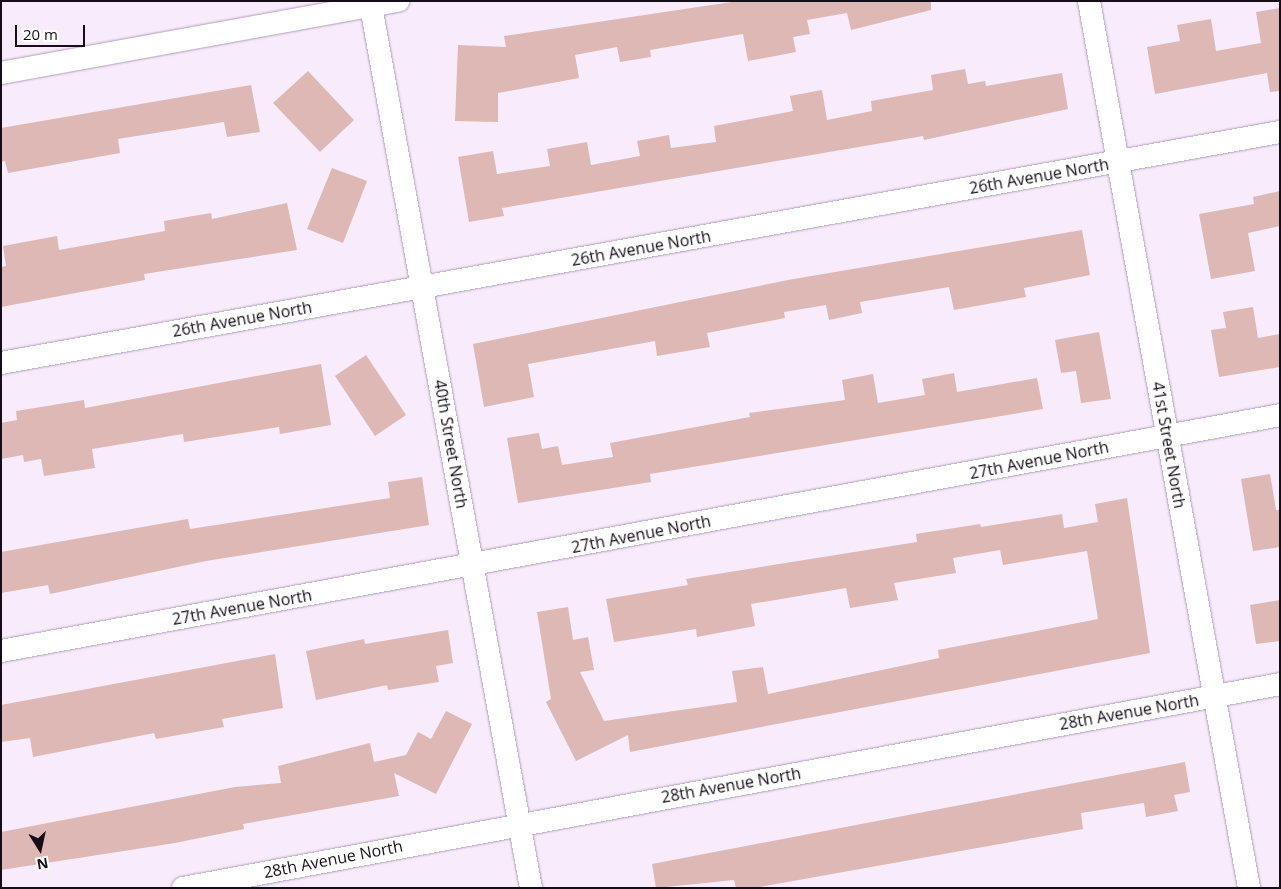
<!DOCTYPE html>
<html>
<head>
<meta charset="utf-8">
<style>
  body { margin:0 }
  #map { position:relative; width:1281px; height:889px; overflow:hidden; background:#f7ebfc; font-family:"Open Sans",sans-serif }
  div>[style] { position:absolute }
  .building>* { inset:0; background:#ddb8b4 }
  .roads { filter:drop-shadow(0 0 1px #b09eb9) drop-shadow(0 0 1px #b09eb9) }
  .minor>* { height:22px; margin:-11px; padding:0 11px; transform-origin:11px; border-radius:11px; background:#fff }
  span { translate:-50% -50%; white-space:nowrap; text-align:center; line-height:1.15; -webkit-text-stroke:4px #fff; paint-order:stroke }
  .street-label { font-size:16px; color:#150e18 }
  .frame { position:absolute; inset:0; border:2px solid #150e18; pointer-events:none }
  .north { position:absolute; left:15px; top:824px; width:50px; height:50px; -webkit-text-stroke:4px #fff; paint-order:stroke; rotate:170deg; font-size:14px; font-weight:700; line-height:20px; text-align:center; color:#150e18 }
  .north::after { content:''; display:block; margin:auto; width:18px; height:22px; background:#150e18; clip-path:polygon(50% 0,100% 100%,50% 72%,0 100%) }
  .scale { position:absolute; left:15px; top:25px; width:70px; height:22px; box-sizing:border-box; border:2px solid #150e18; border-top:0; padding-left:6px; font-size:15px; line-height:18px; white-space:nowrap; color:#150e18; -webkit-text-stroke:4px #fff; paint-order:stroke }
</style>
</head>
<body>
<div id="map">
  <div class="building">
    <i style="clip-path:polygon(738px 1px,931px 1px,931px 10px,851px 30px,847px 13px,807px 20px,810px 34px,793px 37px,796px 52px,748px 61px,743px 34px,650px 50px,651px 57px,620px 62px,617px 47px,575px 55px,579px 78px,498px 93px,498px 122px,455px 121px,458px 45px,506px 47px,504px 36px)"></i>
    <i style="clip-path:polygon(1280px 8px,1280px 91px,1270px 92px,1267px 73px,1155px 94px,1147px 47px,1180px 41px,1177px 25px,1211px 19px,1216px 51px,1261px 43px,1256px 12px)"></i>
    <i style="clip-path:polygon(965px 69px,968px 84px,985px 81px,986px 86px,1062px 73px,1068px 109px,924px 140px,923px 136px,502px 208px,504px 216px,469px 222px,458px 157px,493px 151px,497px 174px,550px 166px,547px 149px,587px 142px,591px 165px,640px 156px,637px 141px,669px 135px,671px 148px,716px 142px,714px 126px,793px 111px,790px 96px,822px 90px,827px 120px,872px 111px,871px 101px,933px 90px,931px 75px)"></i>
    <i style="clip-path:polygon(308px 71px,354px 120px,320px 152px,273px 103px)"></i>
    <i style="clip-path:polygon(251px 85px,260px 132px,227px 137px,224px 122px,118px 139px,120px 153px,8px 173px,5px 161px,1px 162px,1px 128px)"></i>
    <i style="clip-path:polygon(332px 168px,367px 181px,343px 243px,307px 229px)"></i>
    <i style="clip-path:polygon(1280px 191px,1280px 226px,1248px 233px,1255px 271px,1211px 279px,1199px 214px,1254px 204px,1253px 197px)"></i>
    <i style="clip-path:polygon(287px 203px,297px 250px,144px 274px,145px 280px,1px 307px,1px 267px,6px 266px,3px 246px,57px 236px,59px 250px,165px 231px,164px 221px,211px 213px,212px 219px)"></i>
    <i style="clip-path:polygon(1082px 230px,1090px 275px,1024px 288px,1026px 297px,954px 310px,949px 287px,860px 302px,862px 313px,829px 320px,826px 305px,784px 312px,785px 318px,707px 333px,710px 347px,657px 356px,655px 341px,528px 364px,534px 397px,484px 407px,473px 344px,788px 280px)"></i>
    <i style="clip-path:polygon(1253px 307px,1258px 338px,1280px 334px,1280px 367px,1219px 377px,1211px 330px,1226px 328px,1223px 312px)"></i>
    <i style="clip-path:polygon(1099px 332px,1111px 399px,1081px 403px,1076px 371px,1061px 373px,1055px 340px)"></i>
    <i style="clip-path:polygon(366px 355px,406px 415px,375px 436px,335px 376px)"></i>
    <i style="clip-path:polygon(321px 364px,331px 425px,280px 434px,279px 427px,184px 442px,183px 434px,92px 449px,95px 468px,44px 476px,41px 459px,24px 462px,23px 455px,1px 459px,1px 423px,17px 420px,16px 411px,84px 400px,85px 408px)"></i>
    <i style="clip-path:polygon(954px 373px,957px 392px,1037px 378px,1043px 409px,650px 474px,651px 482px,518px 503px,507px 438px,539px 433px,542px 449px,558px 446px,562px 465px,613px 457px,610px 443px,750px 417px,749px 413px,845px 400px,842px 380px,873px 374px,878px 403px,925px 395px,922px 379px)"></i>
    <i style="clip-path:polygon(1270px 474px,1276px 510px,1280px 510px,1280px 547px,1253px 551px,1241px 479px)"></i>
    <i style="clip-path:polygon(422px 477px,429px 525px,206px 561px,50px 594px,48px 585px,1px 593px,1px 552px,188px 519px,190px 529px,390px 498px,388px 482px)"></i>
    <i style="clip-path:polygon(1127px 498px,1150px 653px,630px 752px,628px 735px,576px 761px,546px 702px,551px 699px,537px 612px,568px 607px,573px 640px,588px 637px,594px 670px,580px 672px,604px 721px,737px 702px,732px 671px,763px 667px,768px 694px,939px 658px,938px 650px,1098px 619px,1087px 551px,1003px 565px,1000px 550px,953px 558px,956px 573px,894px 583px,898px 600px,850px 608px,846px 588px,751px 604px,755px 626px,697px 637px,696px 629px,614px 642px,606px 599px,688px 585px,686px 579px,917px 542px,916px 534px,980px 524px,981px 527px,1062px 514px,1064px 528px,1098px 522px,1095px 504px)"></i>
    <i style="clip-path:polygon(1280px 600px,1280px 641px,1256px 644px,1250px 605px)"></i>
    <i style="clip-path:polygon(448px 630px,453px 663px,436px 666px,439px 682px,388px 690px,387px 685px,316px 700px,306px 651px,364px 639px,365px 644px)"></i>
    <i style="clip-path:polygon(275px 654px,283px 708px,222px 719px,224px 727px,156px 739px,154px 733px,33px 757px,30px 738px,1px 742px,1px 705px)"></i>
    <i style="clip-path:polygon(446px 711px,472px 724px,436px 794px,394px 773px,399px 796px,243px 824px,244px 829px,175px 843px,1px 870px,1px 832px,235px 787px,281px 783px,278px 766px,370px 743px,374px 762px,406px 755px,418px 732px,431px 739px)"></i>
    <i style="clip-path:polygon(1185px 762px,1190px 792px,1174px 795px,1178px 811px,1146px 817px,1144px 803px,1081px 813px,1083px 829px,754px 888px,736px 888px,734px 880px,656px 888px,652px 864px)"></i>
  </div>
  <div class="roads">
    <div class="minor">
      <i style="left:370px;top:1px;width:901px;rotate:79.71deg"></i>
      <i style="left:1089px;top:1px;width:901px;rotate:79.77deg"></i>
      <i style="left:1px;top:73px;width:404px;rotate:-10.3deg"></i>
      <i style="left:1px;top:363px;width:1300px;rotate:-10.24deg"></i>
      <i style="left:1px;top:651px;width:1301px;rotate:-10.45deg"></i>
      <i style="left:183px;top:888px;width:1116px;rotate:-10.53deg"></i>
    </div>
  </div>
  <div class="street-label">
    <span style="left:1039px;top:176px;rotate:-10deg">26th Avenue North</span>
    <span style="left:641px;top:248px;rotate:-10deg">26th Avenue North</span>
    <span style="left:242px;top:319px;rotate:-10deg">26th Avenue North</span>
    <span style="left:451px;top:444px;rotate:80deg">40th Street North</span>
    <span style="left:1169px;top:445px;rotate:80deg">41st Street North</span>
    <span style="left:1039px;top:460px;rotate:-11deg">27th Avenue North</span>
    <span style="left:641px;top:534px;rotate:-11deg">27th Avenue North</span>
    <span style="left:242px;top:607px;rotate:-10deg">27th Avenue North</span>
    <span style="left:1129px;top:712px;rotate:-10deg">28th Avenue North</span>
    <span style="left:731px;top:785px;rotate:-10deg">28th Avenue North</span>
    <span style="left:333px;top:859px;rotate:-11deg">28th Avenue North</span>
  </div>
  <div class="frame"></div>
  <div class="north">N</div>
  <div class="scale">20 m</div>
</div>
</body>
</html>
